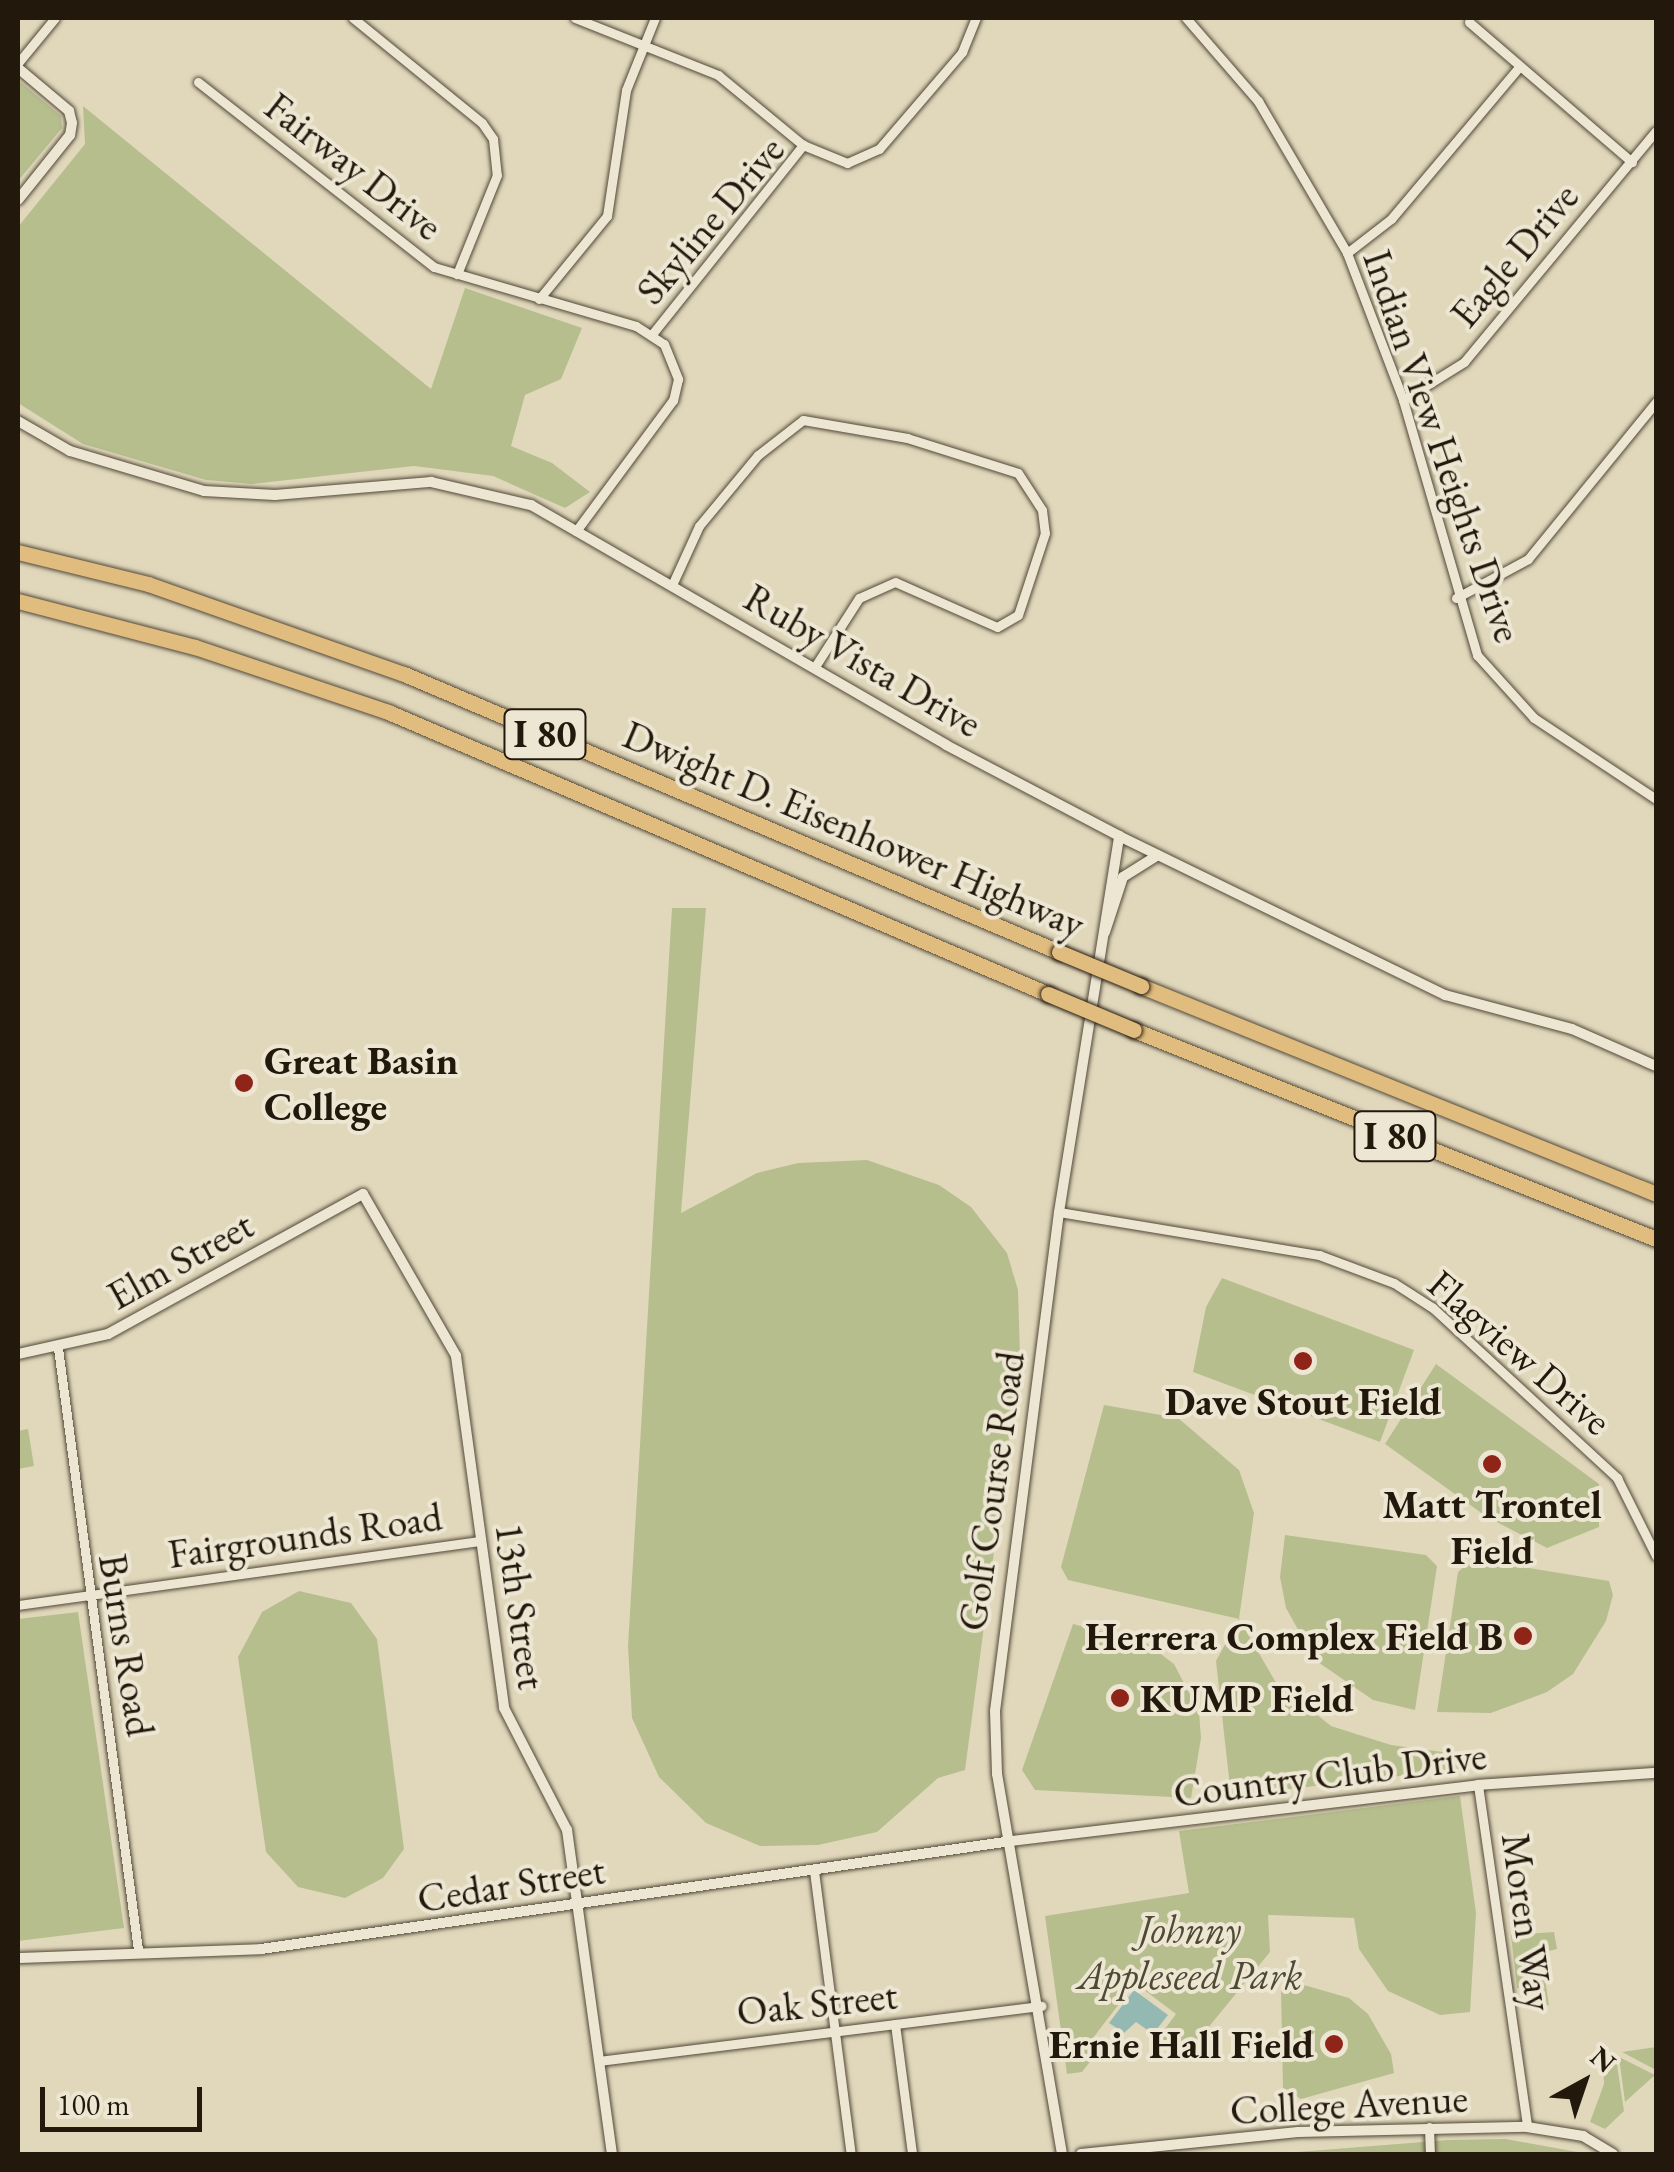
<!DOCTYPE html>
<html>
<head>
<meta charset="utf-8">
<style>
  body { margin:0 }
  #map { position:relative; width:1674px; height:2172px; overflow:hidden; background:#e1d8bc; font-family:"EB Garamond",serif }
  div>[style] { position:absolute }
  .green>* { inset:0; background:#b6be8e }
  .water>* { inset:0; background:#94b9b2 }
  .roads { filter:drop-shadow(0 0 2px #524838) drop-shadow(0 0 2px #524838) }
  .minor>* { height:9px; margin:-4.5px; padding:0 4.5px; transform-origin:4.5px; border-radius:4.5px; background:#ece6d3 }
  .tertiary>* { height:10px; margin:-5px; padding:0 5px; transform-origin:5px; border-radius:5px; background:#ece6d3 }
  .motorway>* { height:15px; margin:-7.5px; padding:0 7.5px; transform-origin:7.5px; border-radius:7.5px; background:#e0bc7e }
  .bridges { filter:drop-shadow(0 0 2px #23180c) drop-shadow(0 0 2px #23180c) }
  .motorway-bridge>* { height:15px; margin:-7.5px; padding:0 7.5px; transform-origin:7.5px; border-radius:7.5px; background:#e0bc7e }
  .dots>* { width:28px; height:28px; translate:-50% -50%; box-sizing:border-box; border:5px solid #ece6d3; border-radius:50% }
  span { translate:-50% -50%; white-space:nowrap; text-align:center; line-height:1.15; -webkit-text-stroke:8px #ece6d3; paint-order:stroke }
  .shield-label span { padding:2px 8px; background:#ece6d3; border:2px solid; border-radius:8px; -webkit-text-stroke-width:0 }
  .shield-label { font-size:38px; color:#23180c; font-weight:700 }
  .street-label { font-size:40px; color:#23180c }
  .poi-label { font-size:40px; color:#23180c; font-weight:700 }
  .left { translate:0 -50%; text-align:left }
  .right { translate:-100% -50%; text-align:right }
  .park-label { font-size:40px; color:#4f4a33; font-style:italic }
  .frame { position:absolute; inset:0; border:20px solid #23180c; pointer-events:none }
  .north { position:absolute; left:1534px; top:2032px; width:100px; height:100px; -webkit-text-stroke:8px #ece6d3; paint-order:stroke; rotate:40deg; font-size:28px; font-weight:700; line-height:40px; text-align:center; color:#23180c }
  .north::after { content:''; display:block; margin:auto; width:35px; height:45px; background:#23180c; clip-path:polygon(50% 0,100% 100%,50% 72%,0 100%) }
  .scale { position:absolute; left:40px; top:2087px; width:162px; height:45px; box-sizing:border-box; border:5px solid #23180c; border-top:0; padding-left:12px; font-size:30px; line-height:35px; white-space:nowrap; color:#23180c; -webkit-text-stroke:8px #ece6d3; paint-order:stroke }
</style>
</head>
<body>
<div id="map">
  <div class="green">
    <i style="clip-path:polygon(18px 80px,61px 116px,62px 128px,18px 181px)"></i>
    <i style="clip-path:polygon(83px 106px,431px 389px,465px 288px,582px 328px,561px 379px,525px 395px,511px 446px,552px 463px,590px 492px,565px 508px,493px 476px,414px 466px,252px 484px,206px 480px,83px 444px,18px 403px,18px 227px,85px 144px)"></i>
    <i style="clip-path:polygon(672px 908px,706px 908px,681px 1213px,757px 1173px,798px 1163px,867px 1160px,939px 1185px,971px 1207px,1007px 1253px,1018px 1290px,1020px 1355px,965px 1770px,938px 1778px,877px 1832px,818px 1845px,760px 1846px,706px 1823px,659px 1777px,632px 1718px,628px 1646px)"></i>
    <i style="clip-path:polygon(1222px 1278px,1414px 1350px,1380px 1442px,1193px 1372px,1206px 1307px)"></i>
    <i style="clip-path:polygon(1436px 1364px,1599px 1484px,1599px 1527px,1547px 1548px,1487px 1517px,1385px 1444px)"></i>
    <i style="clip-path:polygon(1104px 1405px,1178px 1418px,1239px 1470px,1254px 1513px,1239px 1619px,1275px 1681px,1331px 1726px,1391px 1745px,1465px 1755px,1467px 1768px,1231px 1796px,1216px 1661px,1239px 1619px,1068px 1580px,1061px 1567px)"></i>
    <i style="clip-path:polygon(28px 1429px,34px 1466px,18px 1469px,18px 1431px)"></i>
    <i style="clip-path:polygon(1285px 1535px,1426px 1555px,1437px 1566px,1415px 1710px,1373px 1700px,1315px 1660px,1286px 1608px,1280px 1577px)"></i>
    <i style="clip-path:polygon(1473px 1559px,1609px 1581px,1613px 1595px,1606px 1621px,1573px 1674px,1547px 1692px,1491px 1713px,1437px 1712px,1458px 1572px)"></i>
    <i style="clip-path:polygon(299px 1591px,351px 1603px,377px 1639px,404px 1849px,383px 1878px,345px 1898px,298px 1887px,266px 1852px,238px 1657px,262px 1612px)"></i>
    <i style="clip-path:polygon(78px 1612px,124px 1928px,18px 1941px,18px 1619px)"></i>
    <i style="clip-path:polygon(1073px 1624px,1146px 1643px,1174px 1664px,1199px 1712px,1201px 1738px,1191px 1798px,1035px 1790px,1022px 1770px)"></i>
    <i style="clip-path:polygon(1460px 1796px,1476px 1913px,1470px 2012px,1440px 2015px,1388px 1991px,1359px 1949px,1354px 1918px,1268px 1915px,1270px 1952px,1185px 2056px,1159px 2037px,1176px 2014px,1135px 1983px,1093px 2038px,1102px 2046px,1082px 2072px,1067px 2074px,1045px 1916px,1189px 1893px,1179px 1831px)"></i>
    <i style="clip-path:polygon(1554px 1932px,1557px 1949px,1541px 1953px,1549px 2005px,1534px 2007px,1530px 1987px,1517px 1988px,1511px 1935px)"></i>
    <i style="clip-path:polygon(1304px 1985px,1349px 1998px,1368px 2014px,1391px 2054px,1394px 2073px,1301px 2099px,1283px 2088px,1281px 1989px)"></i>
    <i style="clip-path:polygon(1656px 2047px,1656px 2070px,1622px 2052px)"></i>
    <i style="clip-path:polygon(1603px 2057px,1616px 2058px,1624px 2111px,1605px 2129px,1590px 2122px,1604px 2084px)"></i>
    <i style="clip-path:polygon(1619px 2057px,1655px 2075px,1625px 2102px)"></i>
    <i style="clip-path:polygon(1506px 2139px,1588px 2154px,1272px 2154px,1448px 2140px)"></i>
  </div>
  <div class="water">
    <i style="clip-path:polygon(1134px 1990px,1168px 2015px,1153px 2034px,1136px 2022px,1124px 2033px,1109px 2023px)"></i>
  </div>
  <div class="roads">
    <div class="minor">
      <i style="left:353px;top:18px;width:166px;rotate:39.1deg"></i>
      <i style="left:482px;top:123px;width:19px;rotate:55deg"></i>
      <i style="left:493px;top:139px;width:36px;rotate:84deg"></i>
      <i style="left:497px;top:175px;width:107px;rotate:112deg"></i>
      <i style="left:575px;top:18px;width:154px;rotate:21.7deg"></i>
      <i style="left:718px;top:75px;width:110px;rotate:39.5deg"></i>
      <i style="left:803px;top:145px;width:48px;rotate:22.2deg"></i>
      <i style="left:847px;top:163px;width:35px;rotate:-24deg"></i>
      <i style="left:879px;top:149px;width:128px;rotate:-49.4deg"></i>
      <i style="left:962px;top:52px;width:37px;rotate:-68deg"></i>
      <i style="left:1186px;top:18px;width:110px;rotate:49.1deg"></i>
      <i style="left:1258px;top:101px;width:176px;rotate:59.6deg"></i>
      <i style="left:1347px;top:253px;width:157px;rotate:69.1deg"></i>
      <i style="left:1403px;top:400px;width:266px;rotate:73.8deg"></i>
      <i style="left:1477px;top:655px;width:85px;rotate:47.9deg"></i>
      <i style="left:1534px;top:718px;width:146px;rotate:33.6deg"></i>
      <i style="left:1469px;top:22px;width:215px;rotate:40.7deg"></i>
      <i style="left:18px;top:63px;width:58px;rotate:-50.6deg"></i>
      <i style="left:198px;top:82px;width:300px;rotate:38.1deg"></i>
      <i style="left:434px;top:267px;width:210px;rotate:16.3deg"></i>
      <i style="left:636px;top:326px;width:33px;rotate:33deg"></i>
      <i style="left:664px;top:344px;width:38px;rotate:68deg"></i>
      <i style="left:678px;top:379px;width:22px;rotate:103deg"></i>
      <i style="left:673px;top:400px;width:163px;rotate:126.5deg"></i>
      <i style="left:1347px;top:253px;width:56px;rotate:-37.7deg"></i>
      <i style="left:1391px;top:219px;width:197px;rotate:-49.9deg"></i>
      <i style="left:539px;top:299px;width:107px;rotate:-50.7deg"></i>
      <i style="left:607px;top:216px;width:127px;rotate:-81.4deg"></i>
      <i style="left:626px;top:90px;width:78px;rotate:-68.1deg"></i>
      <i style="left:653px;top:333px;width:241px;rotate:-51.4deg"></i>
      <i style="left:1403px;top:400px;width:72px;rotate:-31.9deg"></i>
      <i style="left:1464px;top:362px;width:300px;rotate:-50.3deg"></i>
      <i style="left:672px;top:585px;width:65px;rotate:-65.4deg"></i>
      <i style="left:699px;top:526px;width:92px;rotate:-50.3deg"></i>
      <i style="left:758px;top:455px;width:57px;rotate:-37.9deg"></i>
      <i style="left:803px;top:420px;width:106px;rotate:9.8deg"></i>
      <i style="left:907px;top:438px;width:116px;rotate:17.5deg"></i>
      <i style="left:1018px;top:473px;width:44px;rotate:57deg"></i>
      <i style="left:1042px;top:510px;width:23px;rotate:83deg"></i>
      <i style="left:1045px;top:533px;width:86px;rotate:108.2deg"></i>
      <i style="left:1018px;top:615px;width:24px;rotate:150deg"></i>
      <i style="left:997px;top:627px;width:111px;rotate:-156.2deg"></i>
      <i style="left:895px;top:582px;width:39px;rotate:156deg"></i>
      <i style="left:859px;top:598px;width:80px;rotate:122.7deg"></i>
      <i style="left:1456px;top:598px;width:82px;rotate:-28.4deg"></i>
      <i style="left:1528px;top:559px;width:203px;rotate:-50.8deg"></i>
      <i style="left:1059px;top:1212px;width:264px;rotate:9.4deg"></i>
      <i style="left:1319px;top:1255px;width:80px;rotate:20.5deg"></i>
      <i style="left:1394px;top:1283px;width:46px;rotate:32.7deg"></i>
      <i style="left:1433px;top:1308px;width:251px;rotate:42.7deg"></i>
      <i style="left:1617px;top:1478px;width:87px;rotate:63.4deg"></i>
      <i style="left:58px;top:1348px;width:607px;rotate:82.43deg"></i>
      <i style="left:18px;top:1605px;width:467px;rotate:-7.9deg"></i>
      <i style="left:1478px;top:1785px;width:345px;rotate:81.8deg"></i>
      <i style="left:814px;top:1871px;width:285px;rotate:82.6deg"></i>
      <i style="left:895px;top:2024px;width:131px;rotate:82.5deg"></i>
      <i style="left:599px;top:2061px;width:446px;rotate:-7.1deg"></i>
      <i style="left:1429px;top:2127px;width:27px;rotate:88deg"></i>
    </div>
    <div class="tertiary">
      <i style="left:18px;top:68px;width:67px;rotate:40.1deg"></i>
      <i style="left:69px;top:111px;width:12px;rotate:76deg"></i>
      <i style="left:72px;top:123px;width:12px;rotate:99deg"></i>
      <i style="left:70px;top:135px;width:83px;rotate:128.7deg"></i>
      <i style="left:18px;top:421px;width:60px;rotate:30deg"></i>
      <i style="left:70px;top:451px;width:140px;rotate:16.6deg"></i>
      <i style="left:204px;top:491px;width:71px;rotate:3.2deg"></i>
      <i style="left:275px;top:495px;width:157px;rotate:-4.8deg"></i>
      <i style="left:431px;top:482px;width:103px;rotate:13deg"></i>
      <i style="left:531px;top:505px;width:479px;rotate:30deg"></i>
      <i style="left:946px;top:745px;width:195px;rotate:27.7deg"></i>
      <i style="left:1119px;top:836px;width:363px;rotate:26deg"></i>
      <i style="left:1445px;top:995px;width:131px;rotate:15deg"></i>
      <i style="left:1572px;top:1029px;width:92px;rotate:23.8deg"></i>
      <i style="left:1105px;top:932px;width:58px;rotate:-71.9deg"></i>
      <i style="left:1123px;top:877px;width:41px;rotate:-32.2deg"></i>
      <i style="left:18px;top:1354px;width:92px;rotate:-12.5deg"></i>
      <i style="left:108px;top:1334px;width:291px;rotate:-28.8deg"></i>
      <i style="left:363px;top:1194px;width:187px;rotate:60.1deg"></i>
      <i style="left:456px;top:1356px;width:355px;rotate:82.2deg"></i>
      <i style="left:504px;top:1708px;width:137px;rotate:62.7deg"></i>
      <i style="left:567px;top:1830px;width:327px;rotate:82.1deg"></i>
      <i style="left:18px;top:1958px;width:243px;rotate:-2.1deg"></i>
      <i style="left:261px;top:1949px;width:758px;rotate:-8.19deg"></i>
      <i style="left:1011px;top:1841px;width:470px;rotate:-6.8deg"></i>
      <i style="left:1478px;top:1785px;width:178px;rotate:-3.9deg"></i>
      <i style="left:1062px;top:2154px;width:386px;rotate:-99.7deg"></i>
      <i style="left:997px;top:1774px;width:63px;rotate:-91.8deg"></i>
      <i style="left:995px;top:1711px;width:503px;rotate:-82.69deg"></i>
      <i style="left:1059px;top:1212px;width:381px;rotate:-80.9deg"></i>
      <i style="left:1081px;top:2154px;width:218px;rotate:-5.8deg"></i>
      <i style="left:1298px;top:2132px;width:229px;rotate:-1.3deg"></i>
      <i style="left:1527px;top:2127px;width:57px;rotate:9.1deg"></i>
      <i style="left:1583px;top:2136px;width:35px;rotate:31deg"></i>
    </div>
    <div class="motorway">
      <i style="left:18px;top:552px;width:134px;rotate:13.8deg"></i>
      <i style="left:148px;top:584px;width:271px;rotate:19.4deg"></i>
      <i style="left:404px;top:674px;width:712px;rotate:23deg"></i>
      <i style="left:18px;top:601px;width:183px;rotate:14.6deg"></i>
      <i style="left:195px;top:647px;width:204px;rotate:18.6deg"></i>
      <i style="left:388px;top:712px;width:718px;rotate:23.14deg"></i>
      <i style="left:1141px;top:986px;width:555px;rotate:21.99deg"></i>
      <i style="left:1134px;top:1030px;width:562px;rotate:21.82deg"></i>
    </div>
  </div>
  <div class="bridges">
    <div class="motorway-bridge">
      <i style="left:1059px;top:952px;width:89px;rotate:22.5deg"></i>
      <i style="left:1048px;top:994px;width:93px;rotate:22.7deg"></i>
    </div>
  </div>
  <div class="dots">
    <i style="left:244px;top:1083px;background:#8f2418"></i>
    <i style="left:1303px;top:1361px;background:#8f2418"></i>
    <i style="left:1492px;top:1464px;background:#8f2418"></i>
    <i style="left:1523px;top:1636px;background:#8f2418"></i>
    <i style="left:1120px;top:1698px;background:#8f2418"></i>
    <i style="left:1334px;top:2044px;background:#8f2418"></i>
  </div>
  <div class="shield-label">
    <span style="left:545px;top:734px">I 80</span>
    <span style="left:1395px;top:1136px">I 80</span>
  </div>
  <div class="street-label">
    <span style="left:354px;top:166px;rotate:38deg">Fairway Drive</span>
    <span style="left:710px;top:220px;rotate:-50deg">Skyline Drive</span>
    <span style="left:1514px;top:255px;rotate:-50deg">Eagle Drive</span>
    <span style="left:1443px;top:446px;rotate:71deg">Indian View Heights Drive</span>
    <span style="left:863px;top:660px;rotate:30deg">Ruby Vista Drive</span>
    <span style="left:854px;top:829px;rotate:23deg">Dwight D. Eisenhower Highway</span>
    <span style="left:180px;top:1260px;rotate:-29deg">Elm Street</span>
    <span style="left:1520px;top:1352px;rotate:41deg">Flagview Drive</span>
    <span style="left:991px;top:1491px;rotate:-82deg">Golf Course Road</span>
    <span style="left:305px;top:1535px;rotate:-8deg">Fairgrounds Road</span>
    <span style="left:521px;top:1606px;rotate:82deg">13th Street</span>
    <span style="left:127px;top:1645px;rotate:81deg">Burns Road</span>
    <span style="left:1330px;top:1774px;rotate:-7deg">Country Club Drive</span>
    <span style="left:511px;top:1884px;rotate:-9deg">Cedar Street</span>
    <span style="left:1528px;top:1922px;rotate:82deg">Moren Way</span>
    <span style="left:817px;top:2003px;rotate:-6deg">Oak Street</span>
    <span style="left:1349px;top:2104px;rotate:-3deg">College Avenue</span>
  </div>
  <div class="poi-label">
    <span class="left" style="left:264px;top:1083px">Great Basin<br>College</span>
    <span style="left:1303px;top:1401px">Dave Stout Field</span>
    <span style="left:1492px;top:1527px">Matt Trontel<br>Field</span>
    <span class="right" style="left:1503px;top:1636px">Herrera Complex Field B</span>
    <span class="left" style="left:1140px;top:1698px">KUMP Field</span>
    <span class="right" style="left:1314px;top:2044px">Ernie Hall Field</span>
  </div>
  <div class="park-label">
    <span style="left:1190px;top:1952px">Johnny<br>Appleseed Park</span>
  </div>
  <div class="frame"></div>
  <div class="north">N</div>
  <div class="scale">100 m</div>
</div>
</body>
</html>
